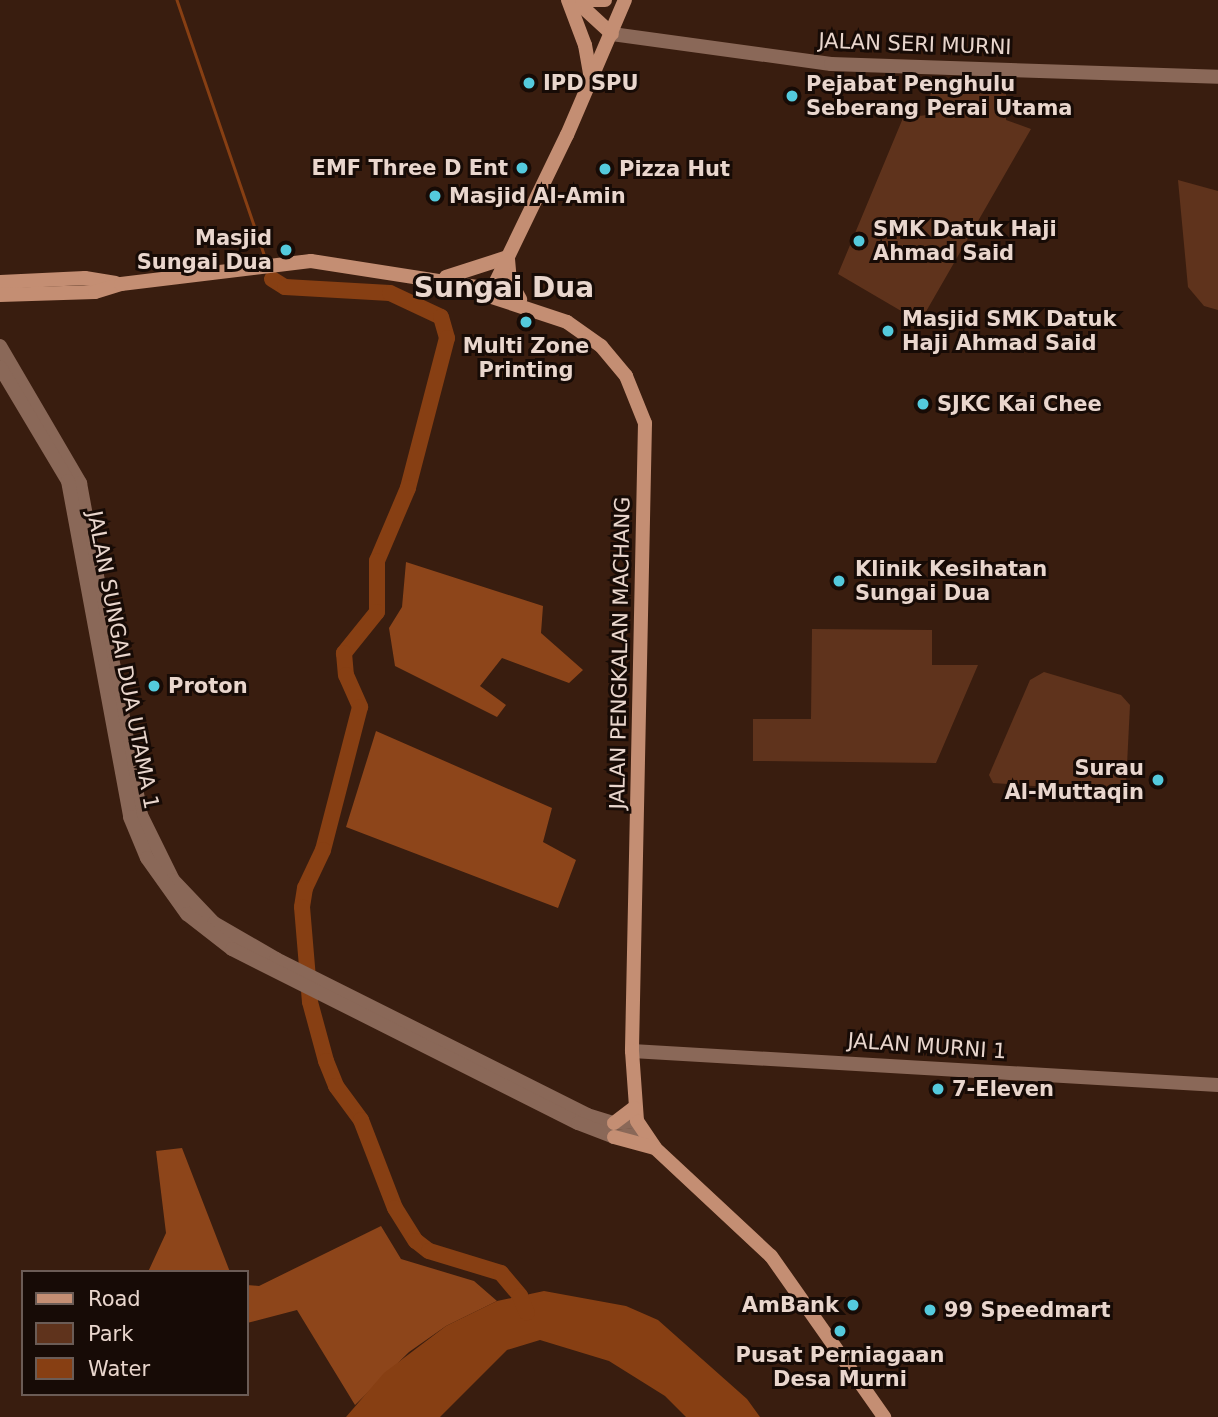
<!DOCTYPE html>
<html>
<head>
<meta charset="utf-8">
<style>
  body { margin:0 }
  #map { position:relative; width:1218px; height:1417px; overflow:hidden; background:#391d0f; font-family:"DejaVu Sans",sans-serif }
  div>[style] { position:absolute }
  .green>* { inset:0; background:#5f331c }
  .forest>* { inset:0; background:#8d451a }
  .water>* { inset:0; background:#873f13 }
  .stream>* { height:2.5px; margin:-1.25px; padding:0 1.25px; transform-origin:1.25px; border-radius:1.25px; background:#873f13 }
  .river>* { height:16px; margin:-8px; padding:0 8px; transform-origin:8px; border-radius:8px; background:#873f13 }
  .tertiary>* { height:14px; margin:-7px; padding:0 7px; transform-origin:7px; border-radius:7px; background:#8a6858 }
  .secondary>* { height:14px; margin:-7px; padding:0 7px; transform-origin:7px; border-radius:7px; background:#c48e73 }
  .dots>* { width:19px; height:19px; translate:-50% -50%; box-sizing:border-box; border:4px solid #170b06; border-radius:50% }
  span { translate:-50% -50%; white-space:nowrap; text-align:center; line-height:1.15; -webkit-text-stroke:6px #170b06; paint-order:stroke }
  .street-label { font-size:21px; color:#e9d6cd }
  .poi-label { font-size:21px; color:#e9d6cd; font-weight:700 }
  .left { translate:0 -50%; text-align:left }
  .right { translate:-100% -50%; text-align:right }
  .district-label { font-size:28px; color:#e9d6cd; font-weight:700 }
  .legend { position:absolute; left:21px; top:1270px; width:228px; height:126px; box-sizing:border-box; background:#170b06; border:2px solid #6b5c56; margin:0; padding:9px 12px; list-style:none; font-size:21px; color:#e9d6cd }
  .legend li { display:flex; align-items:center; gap:14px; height:35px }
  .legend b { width:35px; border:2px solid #6b5c56 }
</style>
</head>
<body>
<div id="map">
  <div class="green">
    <i style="clip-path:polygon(1006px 89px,1006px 120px,1031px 129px,920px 322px,838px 274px,903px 118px,927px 115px,931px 91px)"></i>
    <i style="clip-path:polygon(1178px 180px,1218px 191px,1218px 310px,1204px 306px,1188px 287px)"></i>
    <i style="clip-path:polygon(812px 629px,932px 630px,932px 665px,978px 665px,936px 763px,753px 761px,753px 719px,811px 719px)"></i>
    <i style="clip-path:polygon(1044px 672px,1121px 695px,1130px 705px,1126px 785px,1118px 792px,993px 783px,989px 775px,1030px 680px)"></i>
  </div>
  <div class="forest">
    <i style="clip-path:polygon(406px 562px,543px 606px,541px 633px,583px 670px,569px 683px,502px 658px,480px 686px,506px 705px,497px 717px,395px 666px,389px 628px,402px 607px)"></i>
    <i style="clip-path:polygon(376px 731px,552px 808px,543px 842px,576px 860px,558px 908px,346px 827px)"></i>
    <i style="clip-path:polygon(182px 1148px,230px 1272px,148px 1272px,166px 1233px,156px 1151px)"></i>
    <i style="clip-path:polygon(381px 1226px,401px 1259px,474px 1281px,497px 1301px,446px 1326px,409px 1352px,355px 1405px,297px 1310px,247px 1323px,247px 1285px,259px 1286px)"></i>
  </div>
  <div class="water">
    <i style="clip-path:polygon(544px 1291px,626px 1306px,658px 1320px,747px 1399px,760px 1417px,686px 1417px,665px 1396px,609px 1361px,540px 1340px,507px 1350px,440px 1417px,346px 1417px,384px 1373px,446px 1326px,497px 1301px)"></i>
  </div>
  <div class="stream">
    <i style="left:177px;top:0;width:272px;rotate:71.1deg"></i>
  </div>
  <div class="river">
    <i style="left:272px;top:279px;width:15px;rotate:32deg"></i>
    <i style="left:285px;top:287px;width:105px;rotate:3.3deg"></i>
    <i style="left:390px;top:293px;width:56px;rotate:25.2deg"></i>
    <i style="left:441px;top:317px;width:22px;rotate:74deg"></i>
    <i style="left:447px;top:338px;width:155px;rotate:104.6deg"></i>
    <i style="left:408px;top:488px;width:79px;rotate:113deg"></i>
    <i style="left:377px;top:561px;width:51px;rotate:90deg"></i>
    <i style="left:377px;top:612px;width:53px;rotate:128.8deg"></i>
    <i style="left:344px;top:653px;width:22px;rotate:85deg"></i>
    <i style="left:346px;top:675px;width:35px;rotate:66deg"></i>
    <i style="left:360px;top:707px;width:148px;rotate:104.5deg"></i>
    <i style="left:323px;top:850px;width:42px;rotate:115.3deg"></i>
    <i style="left:305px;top:888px;width:19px;rotate:99deg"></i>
    <i style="left:302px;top:907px;width:95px;rotate:85.2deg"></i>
    <i style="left:310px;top:1002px;width:61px;rotate:74.8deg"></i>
    <i style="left:326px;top:1061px;width:27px;rotate:68deg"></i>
    <i style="left:336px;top:1086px;width:42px;rotate:53.7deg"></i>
    <i style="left:361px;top:1120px;width:94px;rotate:68.9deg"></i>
    <i style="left:395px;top:1208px;width:39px;rotate:58deg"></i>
    <i style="left:416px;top:1241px;width:16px;rotate:38deg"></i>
    <i style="left:429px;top:1251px;width:75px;rotate:17deg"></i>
    <i style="left:501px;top:1273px;width:30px;rotate:50deg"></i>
    <i style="left:520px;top:1296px;width:18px;rotate:68deg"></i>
  </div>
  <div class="tertiary">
    <i style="left:612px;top:34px;width:221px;rotate:7.8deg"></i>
    <i style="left:831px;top:64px;width:387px;rotate:1.9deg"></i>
    <i style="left:0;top:346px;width:159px;rotate:59.7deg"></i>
    <i style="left:80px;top:483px;width:338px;rotate:79.6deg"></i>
    <i style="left:141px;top:815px;width:72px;rotate:63.8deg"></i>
    <i style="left:173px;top:880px;width:59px;rotate:46.4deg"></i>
    <i style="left:214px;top:923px;width:72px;rotate:30.1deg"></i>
    <i style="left:276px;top:959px;width:348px;rotate:26.6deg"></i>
    <i style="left:587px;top:1115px;width:28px;rotate:17deg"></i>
    <i style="left:614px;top:1123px;width:23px;rotate:-5deg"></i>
    <i style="left:0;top:367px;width:133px;rotate:59.2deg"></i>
    <i style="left:68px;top:481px;width:342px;rotate:79.5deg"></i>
    <i style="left:130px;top:817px;width:44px;rotate:67.5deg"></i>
    <i style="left:147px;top:858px;width:69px;rotate:54.5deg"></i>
    <i style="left:187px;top:914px;width:57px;rotate:37.9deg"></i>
    <i style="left:232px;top:949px;width:387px;rotate:26.7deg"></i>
    <i style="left:578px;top:1123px;width:39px;rotate:21deg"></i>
    <i style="left:614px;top:1137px;width:29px;rotate:-6deg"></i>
    <i style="left:632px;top:1051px;width:587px;rotate:3.32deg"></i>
  </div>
  <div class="secondary">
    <i style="left:568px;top:0;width:48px;rotate:69.3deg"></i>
    <i style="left:585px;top:45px;width:35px;rotate:80deg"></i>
    <i style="left:575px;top:0;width:50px;rotate:42.6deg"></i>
    <i style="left:582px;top:0;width:23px"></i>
    <i style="left:508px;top:259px;width:22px;rotate:85deg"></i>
    <i style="left:510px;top:281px;width:21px;rotate:61deg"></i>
    <i style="left:446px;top:277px;width:65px;rotate:-17.9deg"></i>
    <i style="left:0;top:282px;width:85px;rotate:-2.7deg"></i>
    <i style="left:85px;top:278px;width:31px;rotate:9deg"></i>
    <i style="left:477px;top:287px;width:15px;rotate:37deg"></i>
    <i style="left:489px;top:296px;width:82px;rotate:18.4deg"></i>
    <i style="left:567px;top:322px;width:42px;rotate:35.2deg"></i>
    <i style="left:601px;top:346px;width:39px;rotate:50deg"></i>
    <i style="left:626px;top:376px;width:51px;rotate:68deg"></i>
    <i style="left:645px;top:423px;width:628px;rotate:91.19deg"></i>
    <i style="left:632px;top:1051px;width:70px;rotate:85.9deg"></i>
    <i style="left:637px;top:1121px;width:32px;rotate:56deg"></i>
    <i style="left:655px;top:1148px;width:158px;rotate:43deg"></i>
    <i style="left:771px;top:1256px;width:197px;rotate:54.9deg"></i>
    <i style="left:0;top:295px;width:95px;rotate:-1.8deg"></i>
    <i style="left:95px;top:292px;width:27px;rotate:-17deg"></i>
    <i style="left:121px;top:284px;width:191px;rotate:-6.9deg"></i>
    <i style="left:311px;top:261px;width:174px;rotate:8.9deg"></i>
    <i style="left:489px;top:296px;width:179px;rotate:-64.2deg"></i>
    <i style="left:567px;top:135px;width:147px;rotate:-66.8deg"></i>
    <i style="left:614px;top:1123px;width:25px;rotate:-37deg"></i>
    <i style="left:614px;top:1137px;width:42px;rotate:15deg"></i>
  </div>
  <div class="dots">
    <i style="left:529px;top:83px;background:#54cadd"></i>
    <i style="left:792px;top:96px;background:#54cadd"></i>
    <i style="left:522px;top:168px;background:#54cadd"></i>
    <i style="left:605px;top:169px;background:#54cadd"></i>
    <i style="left:435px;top:196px;background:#54cadd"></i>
    <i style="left:859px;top:241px;background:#54cadd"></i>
    <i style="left:286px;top:250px;background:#54cadd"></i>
    <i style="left:526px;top:322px;background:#54cadd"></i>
    <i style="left:888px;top:331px;background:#54cadd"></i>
    <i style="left:923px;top:404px;background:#54cadd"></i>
    <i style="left:839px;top:581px;background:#54cadd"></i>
    <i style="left:154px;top:686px;background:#54cadd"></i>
    <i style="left:1158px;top:780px;background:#54cadd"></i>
    <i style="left:938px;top:1089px;background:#54cadd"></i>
    <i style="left:853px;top:1305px;background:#54cadd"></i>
    <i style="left:930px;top:1310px;background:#54cadd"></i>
    <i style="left:840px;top:1331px;background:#54cadd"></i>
  </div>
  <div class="street-label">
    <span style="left:915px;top:44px;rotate:2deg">JALAN SERI MURNI</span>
    <span style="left:620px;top:653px;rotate:-89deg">JALAN PENGKALAN MACHANG</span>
    <span style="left:123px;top:660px;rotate:79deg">JALAN SUNGAI DUA UTAMA 1</span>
    <span style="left:927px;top:1046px;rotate:4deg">JALAN MURNI 1</span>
  </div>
  <div class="poi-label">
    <span class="left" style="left:543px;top:83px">IPD SPU</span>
    <span class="left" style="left:806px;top:96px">Pejabat Penghulu<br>Seberang Perai Utama</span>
    <span class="right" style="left:508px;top:168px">EMF Three D Ent</span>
    <span class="left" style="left:619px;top:169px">Pizza Hut</span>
    <span class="left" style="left:449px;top:196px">Masjid Al-Amin</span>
    <span class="left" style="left:873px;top:241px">SMK Datuk Haji<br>Ahmad Said</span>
    <span class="right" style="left:272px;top:250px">Masjid<br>Sungai Dua</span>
    <span class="left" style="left:902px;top:331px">Masjid SMK Datuk<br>Haji Ahmad Said</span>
    <span style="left:526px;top:358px">Multi Zone<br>Printing</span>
    <span class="left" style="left:937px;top:404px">SJKC Kai Chee</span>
    <span class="left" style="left:855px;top:581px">Klinik Kesihatan<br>Sungai Dua</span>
    <span class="left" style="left:168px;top:686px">Proton</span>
    <span class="right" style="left:1144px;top:780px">Surau<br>Al-Muttaqin</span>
    <span class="left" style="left:952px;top:1089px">7-Eleven</span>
    <span class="right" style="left:839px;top:1305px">AmBank</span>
    <span class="left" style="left:944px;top:1310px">99 Speedmart</span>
    <span style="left:840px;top:1367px">Pusat Perniagaan<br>Desa Murni</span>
  </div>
  <div class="district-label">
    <span style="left:504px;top:288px">Sungai Dua</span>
  </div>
  <ul class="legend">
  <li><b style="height:9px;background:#c48e73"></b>Road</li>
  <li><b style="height:19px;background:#5f331c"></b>Park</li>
  <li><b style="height:19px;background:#873f13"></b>Water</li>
  </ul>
</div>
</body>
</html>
